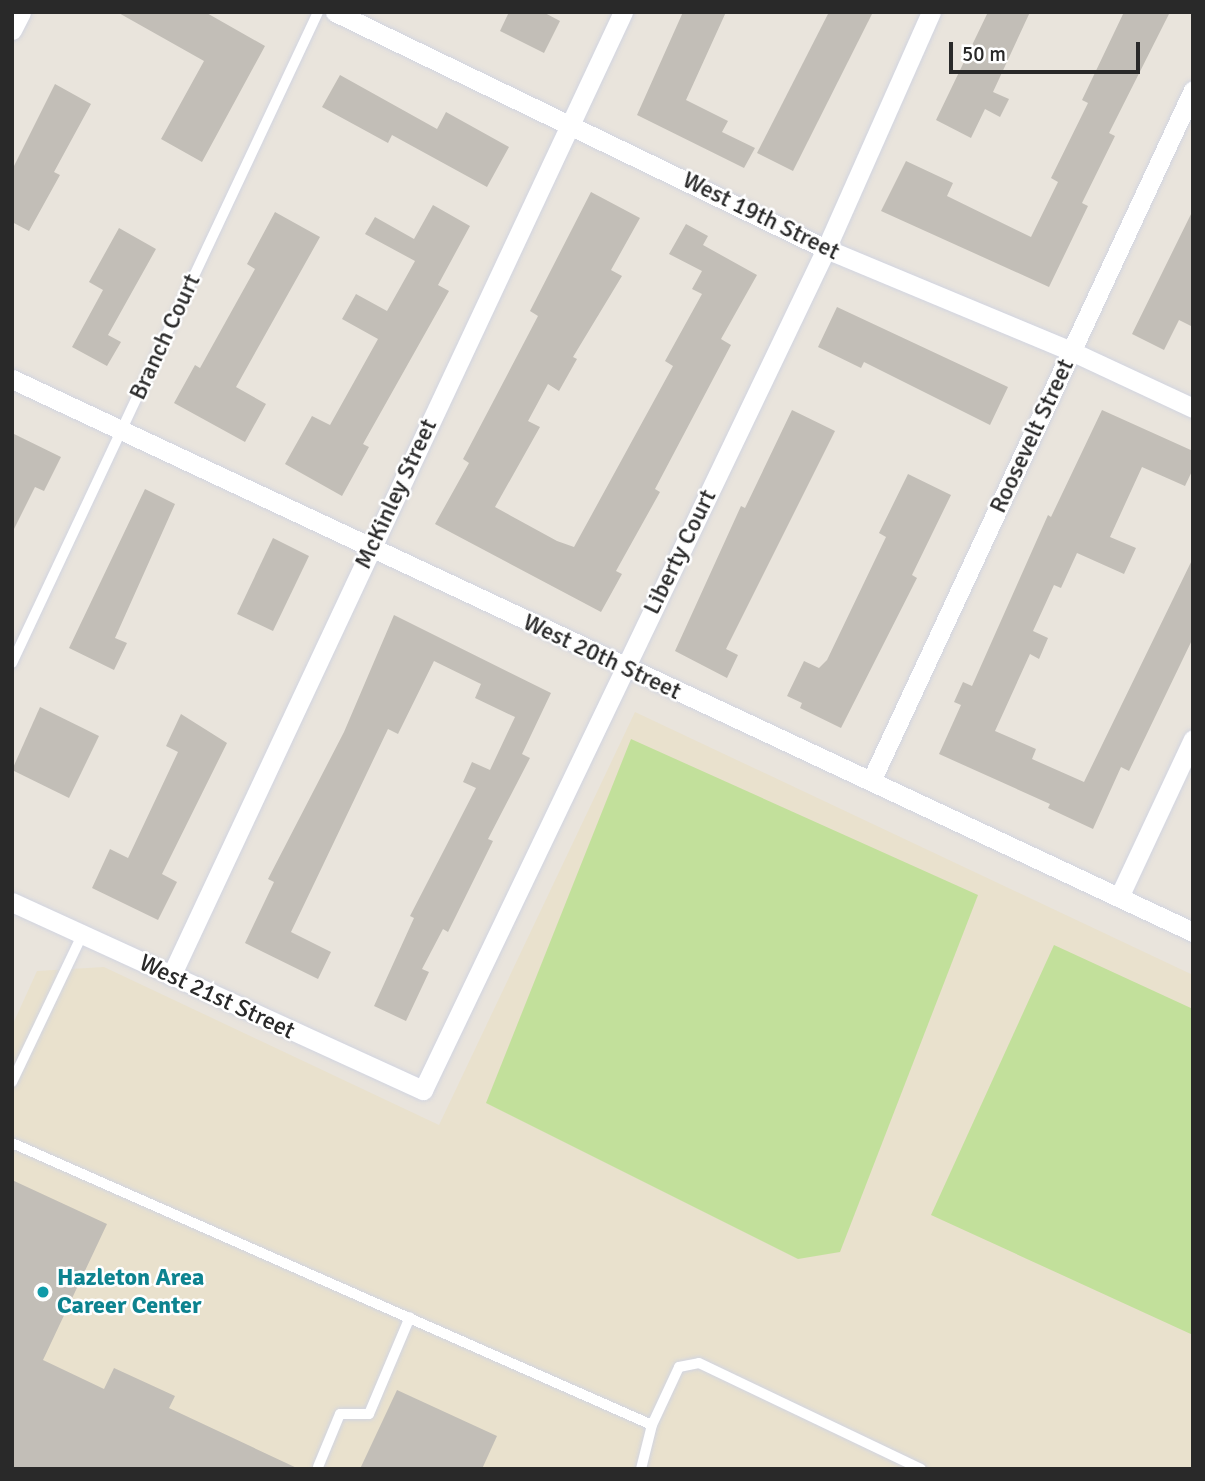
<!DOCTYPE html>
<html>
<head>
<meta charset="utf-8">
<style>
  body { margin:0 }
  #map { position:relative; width:1205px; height:1481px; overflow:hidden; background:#e9e4dc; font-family:Signika,sans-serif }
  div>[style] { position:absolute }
  .education>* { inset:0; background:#e9e1cd }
  .pitch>* { inset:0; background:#c2e09b }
  .building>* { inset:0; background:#c2beb7 }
  .roads { filter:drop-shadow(0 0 2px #d1d4e0) drop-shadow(0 0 2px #d1d4e0) }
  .service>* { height:10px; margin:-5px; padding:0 5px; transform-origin:5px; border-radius:5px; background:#fff }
  .minor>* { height:19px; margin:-9.5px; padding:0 9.5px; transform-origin:9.5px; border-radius:9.5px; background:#fff }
  .dots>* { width:19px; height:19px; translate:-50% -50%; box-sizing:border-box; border:4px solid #fff; border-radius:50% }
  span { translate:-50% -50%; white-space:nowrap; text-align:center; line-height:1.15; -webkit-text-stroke:5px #fff; paint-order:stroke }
  .street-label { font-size:24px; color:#292929 }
  .culture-label { font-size:24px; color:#0d838f; font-weight:700 }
  .left { translate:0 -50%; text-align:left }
  .frame { position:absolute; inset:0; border:14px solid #292929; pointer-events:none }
  .scale { position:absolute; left:949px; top:42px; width:191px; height:32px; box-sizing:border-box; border:4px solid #292929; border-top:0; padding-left:9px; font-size:21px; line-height:24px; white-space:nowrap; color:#292929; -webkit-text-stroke:5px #fff; paint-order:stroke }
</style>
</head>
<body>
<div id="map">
  <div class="education">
    <i style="clip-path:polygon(635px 712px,1193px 975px,1193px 1469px,12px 1469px,12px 1026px,37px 971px,104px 967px,439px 1125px)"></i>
  </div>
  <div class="pitch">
    <i style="clip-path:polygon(631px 739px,978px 895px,840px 1252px,798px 1259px,486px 1103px)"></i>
    <i style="clip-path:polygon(1054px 945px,1193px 1009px,1193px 1335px,931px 1215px)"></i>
  </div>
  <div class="building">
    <i style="clip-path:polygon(117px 12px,205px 12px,265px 46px,202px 162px,161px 139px,204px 61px)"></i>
    <i style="clip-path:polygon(509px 12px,543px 12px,560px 21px,544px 53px,500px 31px)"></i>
    <i style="clip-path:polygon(683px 12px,726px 12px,686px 100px,728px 121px,722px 132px,755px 148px,744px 168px,637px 115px)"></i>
    <i style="clip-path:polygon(829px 12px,873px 12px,793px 171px,757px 153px)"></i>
    <i style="clip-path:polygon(988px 12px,1030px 12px,993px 92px,1009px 99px,1000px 117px,985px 109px,971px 138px,936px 120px)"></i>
    <i style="clip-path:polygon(1124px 12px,1170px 12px,1109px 133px,1115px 136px,1082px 203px,1088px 206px,1049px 287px,881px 211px,906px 161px,953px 183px,947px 196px,1031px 237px,1058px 182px,1051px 178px,1088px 103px,1082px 100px)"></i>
    <i style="clip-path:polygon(340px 75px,437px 129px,446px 112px,509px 147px,487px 187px,392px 135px,388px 143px,322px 107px)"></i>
    <i style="clip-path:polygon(55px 84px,91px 104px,54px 172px,60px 175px,29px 231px,12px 222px,12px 170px)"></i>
    <i style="clip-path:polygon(591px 192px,640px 218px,611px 270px,622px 276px,573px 357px,577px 359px,559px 391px,548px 384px,528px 421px,540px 427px,495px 507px,557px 541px,574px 547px,673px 366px,665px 361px,702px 294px,692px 289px,702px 271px,669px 254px,686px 224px,708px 236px,703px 245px,757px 275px,721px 339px,731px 345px,655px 489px,660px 492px,616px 571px,622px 574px,601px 612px,435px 524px,469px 463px,463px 459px,538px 316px,530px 311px)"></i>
    <i style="clip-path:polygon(433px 205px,470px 226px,438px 285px,449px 291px,363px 444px,369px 447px,342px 496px,285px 464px,312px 416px,330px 425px,378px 339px,342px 319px,356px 294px,387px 311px,415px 261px,365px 234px,375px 217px,414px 239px)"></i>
    <i style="clip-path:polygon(1193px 210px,1193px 327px,1179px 320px,1164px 350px,1132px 334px)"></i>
    <i style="clip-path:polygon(275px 212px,320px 237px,236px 387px,266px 404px,245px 442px,174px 403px,195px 365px,200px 368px,255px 269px,247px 264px)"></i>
    <i style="clip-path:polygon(119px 228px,156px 249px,108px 335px,121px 342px,107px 366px,72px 347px,103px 290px,89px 282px)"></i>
    <i style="clip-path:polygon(837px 307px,1008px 387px,990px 425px,864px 362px,861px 368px,818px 347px)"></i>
    <i style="clip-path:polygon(792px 410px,835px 431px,726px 649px,738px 655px,727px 678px,675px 651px,741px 506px,745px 508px)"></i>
    <i style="clip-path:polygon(1102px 410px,1193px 451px,1193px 469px,1185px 486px,1142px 467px,1110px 537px,1136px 548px,1124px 574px,1077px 553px,1061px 588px,1054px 585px,1033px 631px,1048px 638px,1039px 659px,1030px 654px,995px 731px,1036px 749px,1032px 759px,1084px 782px,1193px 558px,1193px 638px,1129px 771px,1121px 767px,1093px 829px,1048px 808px,1050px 804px,939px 754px,961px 705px,954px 702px,963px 682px,972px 686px,1048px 515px,1051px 517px)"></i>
    <i style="clip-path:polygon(12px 433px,61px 457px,44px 491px,35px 487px,12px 533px)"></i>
    <i style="clip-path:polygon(908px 474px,951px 495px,912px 575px,917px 578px,841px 728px,800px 708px,802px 703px,787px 696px,804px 661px,819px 668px,827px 660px,886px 537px,879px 533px)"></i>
    <i style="clip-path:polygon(145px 489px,175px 504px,115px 638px,127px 643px,114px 670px,69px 648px)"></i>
    <i style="clip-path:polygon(273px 538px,309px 556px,273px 631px,237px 614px)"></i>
    <i style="clip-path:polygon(394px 615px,551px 693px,522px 754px,530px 758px,488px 839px,493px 841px,448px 932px,443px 929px,422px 969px,429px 972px,406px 1021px,374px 1006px,414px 918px,410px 916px,476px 788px,463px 782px,472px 762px,490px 770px,515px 717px,475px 698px,481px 684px,434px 661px,398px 734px,388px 729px,291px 932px,331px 952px,318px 979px,245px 943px,274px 882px,268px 879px,344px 732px)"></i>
    <i style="clip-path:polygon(40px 707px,99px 736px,69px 798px,12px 770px)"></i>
    <i style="clip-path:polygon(181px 714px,227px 743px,162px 874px,177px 882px,158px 920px,92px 888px,110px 849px,128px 858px,178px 752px,166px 746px)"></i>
    <i style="clip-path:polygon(12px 1180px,107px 1224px,43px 1360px,104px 1389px,114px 1368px,175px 1396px,169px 1408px,299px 1469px,12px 1469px)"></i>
    <i style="clip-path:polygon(397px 1390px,497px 1436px,482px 1469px,360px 1469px)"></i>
  </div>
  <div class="roads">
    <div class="service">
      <i style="left:12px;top:663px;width:719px;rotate:-64.82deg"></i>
      <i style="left:12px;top:1082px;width:163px;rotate:-64.5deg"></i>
      <i style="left:12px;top:1143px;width:699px;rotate:23.78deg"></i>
      <i style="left:318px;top:1467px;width:57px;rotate:-67.5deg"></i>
      <i style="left:340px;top:1414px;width:29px"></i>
      <i style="left:369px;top:1414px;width:105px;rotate:-67.1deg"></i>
      <i style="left:641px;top:1469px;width:45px;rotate:-76deg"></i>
      <i style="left:652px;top:1425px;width:64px;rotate:-65deg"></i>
      <i style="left:679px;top:1367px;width:20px;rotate:-11deg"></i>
      <i style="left:699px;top:1363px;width:246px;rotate:25.5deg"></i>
    </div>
    <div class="minor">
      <i style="left:335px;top:12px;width:545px;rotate:25.77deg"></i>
      <i style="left:826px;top:249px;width:265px;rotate:22.6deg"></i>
      <i style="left:1071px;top:351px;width:135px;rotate:25deg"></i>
      <i style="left:12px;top:30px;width:20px;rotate:-63deg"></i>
      <i style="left:12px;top:379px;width:1304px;rotate:25.09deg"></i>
      <i style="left:871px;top:781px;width:762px;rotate:-65.01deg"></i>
      <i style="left:1119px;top:897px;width:174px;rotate:-64.9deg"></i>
      <i style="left:12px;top:902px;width:452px;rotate:24.6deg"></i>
      <i style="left:423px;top:1090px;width:933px;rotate:-64.4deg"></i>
      <i style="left:826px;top:249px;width:259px;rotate:-66.1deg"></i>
      <i style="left:171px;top:976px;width:1065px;rotate:-64.88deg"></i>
    </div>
  </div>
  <div class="dots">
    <i style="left:43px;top:1292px;background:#0f9aa8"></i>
  </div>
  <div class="street-label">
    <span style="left:761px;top:216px;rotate:26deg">West 19th Street</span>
    <span style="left:165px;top:337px;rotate:-65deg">Branch Court</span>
    <span style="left:1032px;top:436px;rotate:-65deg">Roosevelt Street</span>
    <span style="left:396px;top:494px;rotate:-65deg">McKinley Street</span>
    <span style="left:680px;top:552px;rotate:-64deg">Liberty Court</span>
    <span style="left:602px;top:657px;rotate:25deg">West 20th Street</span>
    <span style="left:217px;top:997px;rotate:25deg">West 21st Street</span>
  </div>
  <div class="culture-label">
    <span class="left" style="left:57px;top:1292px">Hazleton Area<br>Career Center</span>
  </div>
  <div class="frame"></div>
  <div class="scale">50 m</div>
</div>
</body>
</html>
